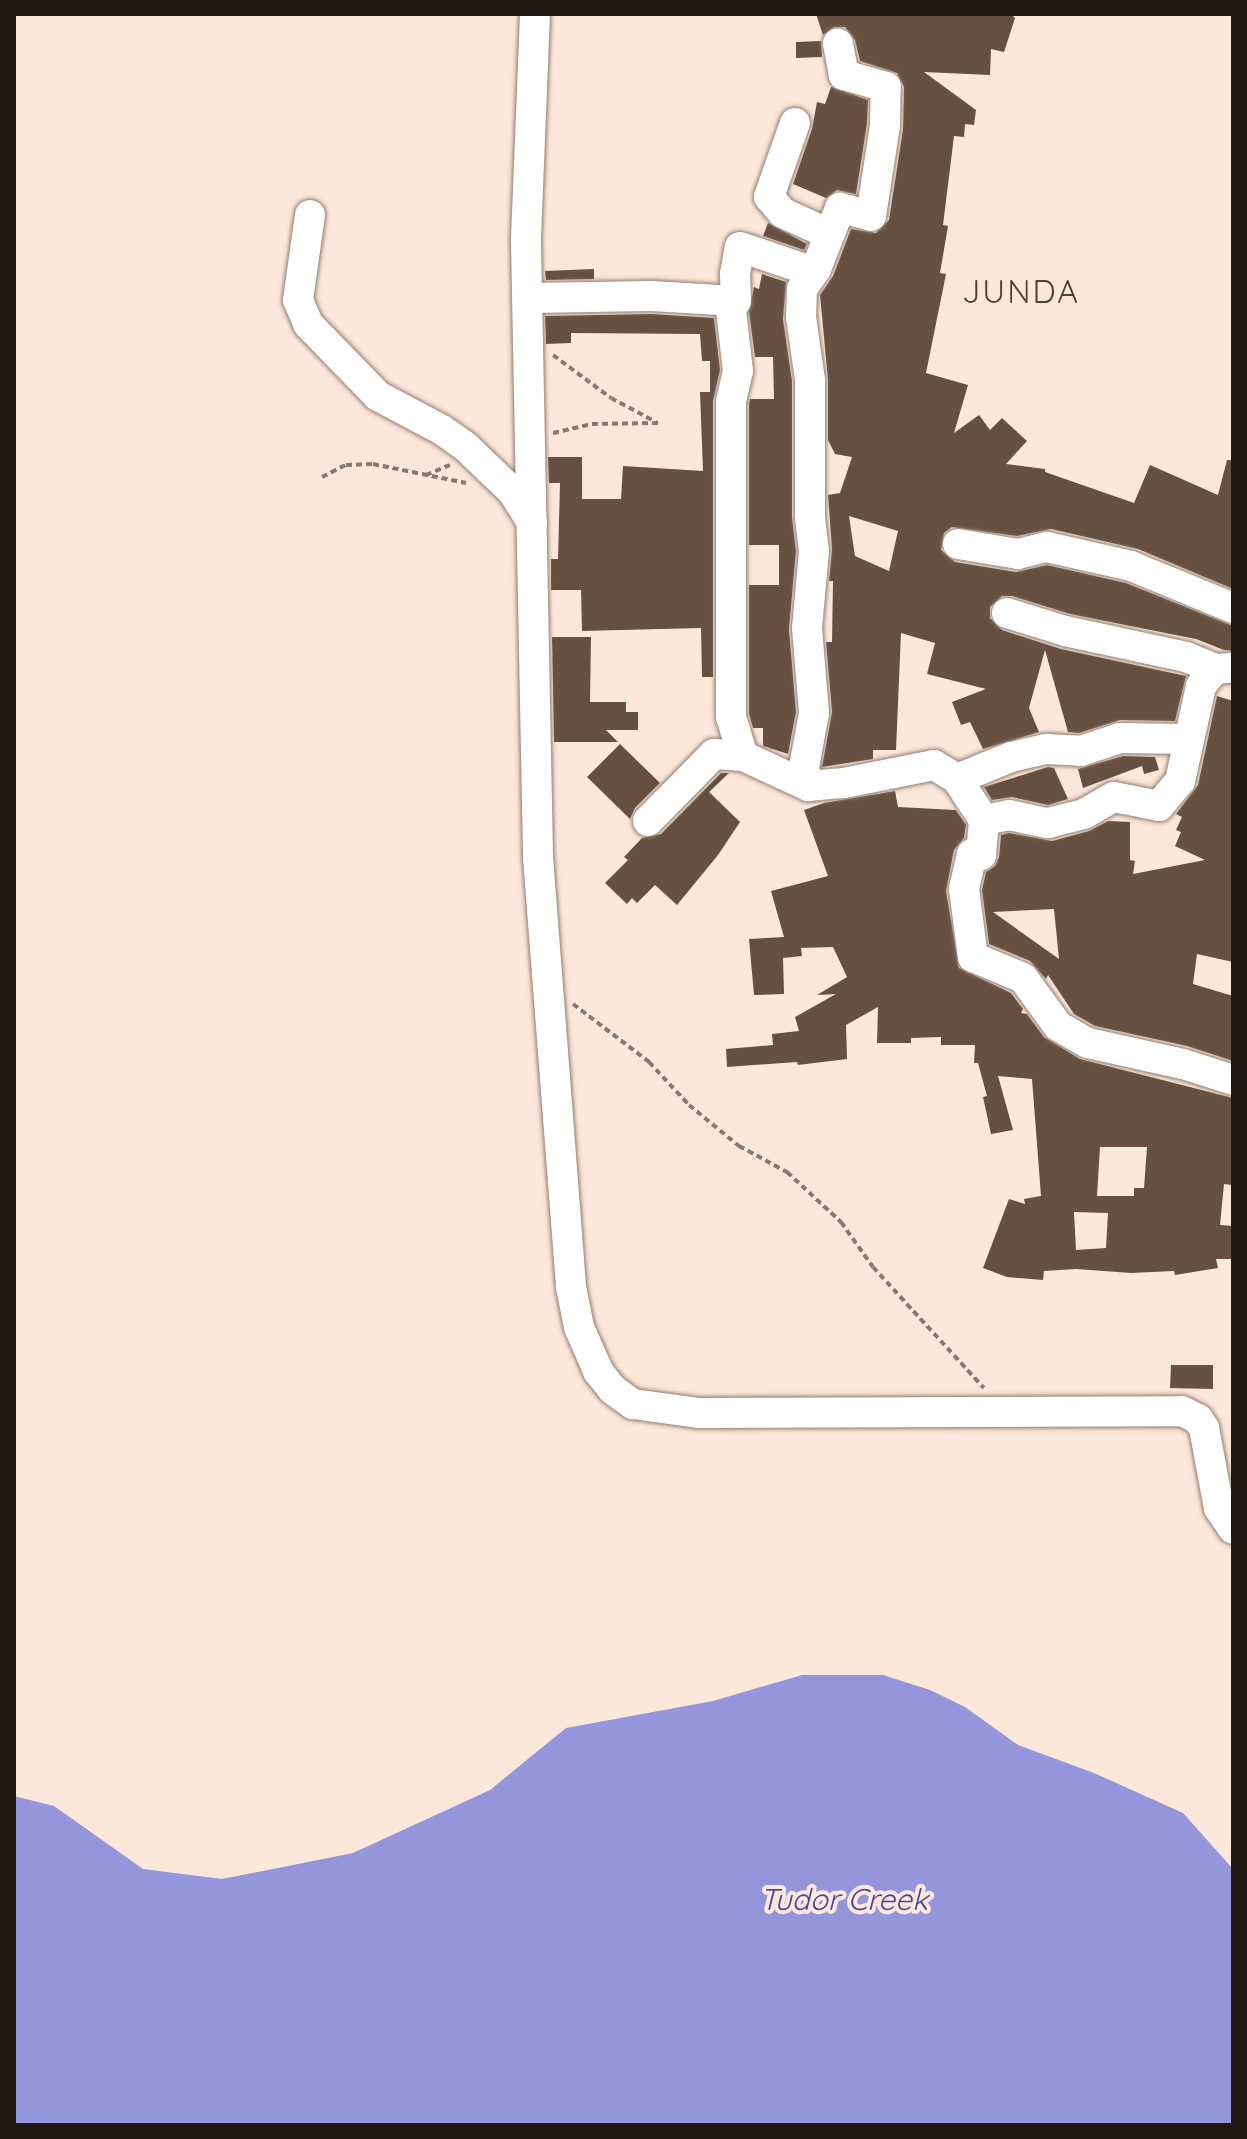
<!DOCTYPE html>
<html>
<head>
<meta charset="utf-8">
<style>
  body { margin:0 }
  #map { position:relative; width:1247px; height:2139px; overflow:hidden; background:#fce7db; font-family:Quicksand,sans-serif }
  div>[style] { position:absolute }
  .water>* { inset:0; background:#9595dc }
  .building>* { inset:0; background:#655042 }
  .path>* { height:4px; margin-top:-2px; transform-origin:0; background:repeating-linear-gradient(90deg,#887970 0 6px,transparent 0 10px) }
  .roads { filter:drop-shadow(0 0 2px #937c6e) drop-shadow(0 0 2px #937c6e) }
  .minor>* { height:30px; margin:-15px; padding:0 15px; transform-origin:15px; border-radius:15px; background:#fff }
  span { translate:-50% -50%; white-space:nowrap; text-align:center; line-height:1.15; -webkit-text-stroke:8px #fce7db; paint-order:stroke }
  .water-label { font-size:30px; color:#4e469b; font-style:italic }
  .quarter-label { font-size:32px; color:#533e32; letter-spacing:2px }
  .frame { position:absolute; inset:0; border:16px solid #211812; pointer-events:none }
</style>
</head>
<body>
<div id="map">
  <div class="water">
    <i style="clip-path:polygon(802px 1675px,883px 1675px,930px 1690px,965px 1707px,1018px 1745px,1094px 1773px,1183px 1813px,1233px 1869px,1233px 2125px,14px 2125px,14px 1796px,54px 1806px,143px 1869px,222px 1879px,353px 1853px,490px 1790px,566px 1728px,713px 1701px)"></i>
  </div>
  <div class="building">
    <i style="clip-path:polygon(evenodd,816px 14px,1011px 14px,1015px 18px,1004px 52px,991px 49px,990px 75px,924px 72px,976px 110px,974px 125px,965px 124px,964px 137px,954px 136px,943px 225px,948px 226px,940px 273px,946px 274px,926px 373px,968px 385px,954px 433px,979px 415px,990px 430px,1002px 418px,1027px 441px,1006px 464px,1045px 469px,1045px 472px,1134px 503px,1150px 465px,1218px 495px,1227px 460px,1233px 460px,1233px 589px,1138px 549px,1051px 529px,1017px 536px,952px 527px,944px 533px,941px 550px,955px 562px,1016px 572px,1047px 565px,1126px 583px,1233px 626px,1233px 651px,1224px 650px,1196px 639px,1070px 614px,1012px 596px,1002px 596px,990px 607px,990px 618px,1002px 630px,1061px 649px,1186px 676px,1175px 721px,1120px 720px,1079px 733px,1068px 732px,1045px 650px,1029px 708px,1039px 732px,983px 749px,970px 722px,961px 725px,952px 702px,986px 689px,927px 674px,935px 643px,901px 633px,896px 750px,873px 750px,873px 759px,822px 767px,832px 712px,826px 642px,832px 642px,833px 581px,829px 581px,832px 549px,828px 495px,840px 493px,852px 457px,835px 454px,828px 440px,828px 380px,820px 295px,833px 276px,851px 229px,876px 233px,889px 220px,903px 129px,904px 87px,897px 73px,860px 61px,855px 40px,845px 27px,834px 27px,823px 35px,816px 14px,849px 516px,898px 531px,889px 571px,855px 556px,849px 516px)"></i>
    <i style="clip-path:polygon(821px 41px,822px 57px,796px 58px,796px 42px)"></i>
    <i style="clip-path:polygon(831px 87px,868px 100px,867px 124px,856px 194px,837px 190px,826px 198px,793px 184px,812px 129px,817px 102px,825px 104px)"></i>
    <i style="clip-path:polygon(768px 223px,807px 244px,804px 250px,763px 236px)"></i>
    <i style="clip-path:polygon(594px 269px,594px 279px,546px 280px,545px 271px)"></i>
    <i style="clip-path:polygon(762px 274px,786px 282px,783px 319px,792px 381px,792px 517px,796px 551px,789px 629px,796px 712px,788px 754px,763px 746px,763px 728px,753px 728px,749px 714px,749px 585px,779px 585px,779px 545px,749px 545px,749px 403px,750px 399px,774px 399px,773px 357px,755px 357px,749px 312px,754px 287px,759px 289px)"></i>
    <i style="clip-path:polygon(652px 314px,714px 318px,720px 370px,713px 401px,713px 677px,702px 677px,701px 628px,582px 631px,581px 590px,551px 590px,551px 559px,558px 559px,560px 483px,549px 483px,548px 457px,582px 457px,582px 499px,621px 499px,623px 466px,703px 471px,700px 392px,710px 392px,710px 361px,702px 361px,700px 334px,571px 333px,571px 343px,546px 344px,545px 316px)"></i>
    <i style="clip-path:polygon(552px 637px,591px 637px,590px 702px,626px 702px,626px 712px,638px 712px,638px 730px,606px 730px,618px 742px,554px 742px)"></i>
    <i style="clip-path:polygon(evenodd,1217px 696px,1233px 701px,1233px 962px,1197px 954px,1193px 984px,1233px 996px,1233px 1061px,1187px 1046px,1095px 1026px,1074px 1014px,1048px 975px,1046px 979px,1030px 961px,989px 944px,982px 890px,986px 872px,995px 866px,999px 857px,1001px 835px,1009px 833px,1052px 841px,1089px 831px,1108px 821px,1130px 822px,1130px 860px,1135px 861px,1133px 874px,1205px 860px,1175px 846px,1181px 832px,1176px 830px,1182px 817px,1176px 814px,1198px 785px,1217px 696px,1054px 909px,1059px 959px,993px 912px,1054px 909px)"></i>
    <i style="clip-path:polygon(620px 744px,660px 783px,635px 808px,630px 819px,587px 777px)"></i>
    <i style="clip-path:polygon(1123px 756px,1155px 757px,1159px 770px,1144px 774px,1142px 766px,1083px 788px,1078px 769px)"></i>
    <i style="clip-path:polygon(1048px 767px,1054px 768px,1068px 799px,1048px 805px,1012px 797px,992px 800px,984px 787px)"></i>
    <i style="clip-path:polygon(721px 773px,729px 773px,709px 792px,740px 822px,718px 855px,677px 905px,655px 885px,637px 903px,632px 898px,627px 904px,605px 883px,628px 860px,624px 857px,642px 838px,661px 834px)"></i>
    <i style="clip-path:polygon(evenodd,895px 791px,898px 807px,956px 810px,966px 825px,964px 838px,954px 850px,946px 891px,959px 968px,1011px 993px,1023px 1009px,1021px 1013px,1027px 1014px,1044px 1037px,1080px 1059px,1233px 1098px,1233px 1174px,1232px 1185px,1224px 1184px,1220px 1225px,1233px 1226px,1233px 1259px,1216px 1259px,1218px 1268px,1175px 1275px,1174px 1271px,1131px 1273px,1076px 1269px,1044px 1271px,1043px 1280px,1007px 1277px,983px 1268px,1009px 1199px,1025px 1204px,1024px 1199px,1041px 1196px,1032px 1079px,998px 1076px,1013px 1130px,991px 1134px,983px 1097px,987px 1096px,978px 1063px,974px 1063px,975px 1045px,941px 1045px,941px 1037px,911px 1038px,911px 1043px,877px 1043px,878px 1007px,846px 1025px,847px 1059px,798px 1065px,797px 1062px,727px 1067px,726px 1049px,773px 1045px,772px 1034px,799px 1031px,795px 1017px,836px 994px,817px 995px,847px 977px,833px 947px,801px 948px,802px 956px,783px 958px,784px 994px,754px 995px,749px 939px,784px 937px,771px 891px,828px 876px,804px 810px,824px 803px,895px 791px,1100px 1147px,1147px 1147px,1144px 1188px,1134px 1188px,1134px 1196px,1097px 1196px,1100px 1147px,895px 791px,1074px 1212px,1108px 1213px,1106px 1248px,1076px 1250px,1074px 1212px)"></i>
    <i style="clip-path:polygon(1171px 1365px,1213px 1365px,1213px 1389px,1170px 1388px)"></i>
  </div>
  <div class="path">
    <i style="left:553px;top:355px;width:72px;rotate:36.6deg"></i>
    <i style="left:611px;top:398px;width:51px;rotate:28.1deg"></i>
    <i style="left:553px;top:433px;width:40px;rotate:-13deg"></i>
    <i style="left:592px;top:424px;width:66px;rotate:-0.9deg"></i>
    <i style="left:426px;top:475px;width:26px;rotate:-23deg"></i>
    <i style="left:322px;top:477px;width:27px;rotate:-27deg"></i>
    <i style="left:346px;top:465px;width:27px;rotate:-2deg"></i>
    <i style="left:373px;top:464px;width:95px;rotate:11.5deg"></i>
    <i style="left:573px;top:1004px;width:96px;rotate:37.3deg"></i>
    <i style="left:649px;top:1062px;width:59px;rotate:47.1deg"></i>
    <i style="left:689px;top:1105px;width:65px;rotate:39.4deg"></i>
    <i style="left:739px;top:1146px;width:55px;rotate:28.4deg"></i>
    <i style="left:787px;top:1172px;width:74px;rotate:42.8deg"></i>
    <i style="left:841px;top:1222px;width:55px;rotate:54.6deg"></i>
    <i style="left:873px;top:1267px;width:164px;rotate:47.5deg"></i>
  </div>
  <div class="roads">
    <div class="minor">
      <i style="left:535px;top:14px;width:228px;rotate:92.3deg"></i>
      <i style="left:526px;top:242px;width:615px;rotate:88.88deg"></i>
      <i style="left:538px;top:857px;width:431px;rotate:85.6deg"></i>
      <i style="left:571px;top:1287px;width:41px;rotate:78.7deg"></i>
      <i style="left:579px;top:1327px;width:48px;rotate:66.6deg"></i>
      <i style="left:598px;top:1371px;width:23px;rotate:52deg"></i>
      <i style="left:612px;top:1389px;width:26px;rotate:36deg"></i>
      <i style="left:633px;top:1404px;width:67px;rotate:7.8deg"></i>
      <i style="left:699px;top:1413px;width:483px;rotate:-0.2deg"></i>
      <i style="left:1182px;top:1411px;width:18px;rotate:27deg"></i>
      <i style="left:1198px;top:1419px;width:11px;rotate:56deg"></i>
      <i style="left:1204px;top:1428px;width:81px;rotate:79.4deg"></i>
      <i style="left:1219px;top:1508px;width:25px;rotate:56deg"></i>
      <i style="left:795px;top:123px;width:78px;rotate:109.4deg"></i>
      <i style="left:769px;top:197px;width:21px;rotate:49deg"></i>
      <i style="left:783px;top:213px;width:51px;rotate:24.5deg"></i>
      <i style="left:310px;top:215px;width:86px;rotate:98deg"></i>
      <i style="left:298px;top:300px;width:26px;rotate:67deg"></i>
      <i style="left:308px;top:324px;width:100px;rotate:45.8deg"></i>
      <i style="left:378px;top:396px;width:72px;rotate:28deg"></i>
      <i style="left:442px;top:430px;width:29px;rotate:35deg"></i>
      <i style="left:466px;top:447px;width:65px;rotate:43.8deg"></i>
      <i style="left:513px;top:492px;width:36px;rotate:58deg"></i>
      <i style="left:528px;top:298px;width:124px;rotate:-0.9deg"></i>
      <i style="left:652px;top:296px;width:84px;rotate:3.4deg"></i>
      <i style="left:736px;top:301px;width:27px;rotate:-92deg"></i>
      <i style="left:735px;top:274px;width:27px;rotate:-80deg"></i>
      <i style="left:740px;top:247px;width:78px;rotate:18.7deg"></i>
      <i style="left:730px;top:301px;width:70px;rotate:83.5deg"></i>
      <i style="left:738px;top:371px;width:31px;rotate:103deg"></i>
      <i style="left:731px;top:401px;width:316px;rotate:90deg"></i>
      <i style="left:731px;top:717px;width:41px;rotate:72.9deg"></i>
      <i style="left:958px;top:544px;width:61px;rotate:9.5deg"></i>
      <i style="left:1018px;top:554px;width:30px;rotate:-14deg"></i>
      <i style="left:1047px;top:547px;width:86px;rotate:12.7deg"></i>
      <i style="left:1131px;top:566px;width:110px;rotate:22.4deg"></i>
      <i style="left:1007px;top:613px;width:61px;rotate:17.2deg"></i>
      <i style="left:1065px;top:631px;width:124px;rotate:12.1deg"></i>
      <i style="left:1186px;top:657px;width:31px;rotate:22deg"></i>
      <i style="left:1215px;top:669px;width:16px;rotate:-4deg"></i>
      <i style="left:957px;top:779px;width:58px;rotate:-22.2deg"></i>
      <i style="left:1011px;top:757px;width:36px;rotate:-13deg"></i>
      <i style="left:1046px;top:749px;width:35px;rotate:3deg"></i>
      <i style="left:1081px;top:751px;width:41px;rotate:-18.4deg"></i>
      <i style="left:1120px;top:738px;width:68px;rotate:0.8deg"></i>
      <i style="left:808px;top:786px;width:19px;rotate:-102deg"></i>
      <i style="left:804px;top:767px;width:55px;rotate:-79.5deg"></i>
      <i style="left:814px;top:713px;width:85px;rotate:-94.7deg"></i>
      <i style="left:807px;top:628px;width:77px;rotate:-84.8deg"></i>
      <i style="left:814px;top:551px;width:34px;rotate:-97deg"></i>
      <i style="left:810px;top:517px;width:137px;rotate:-90deg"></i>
      <i style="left:810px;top:380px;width:64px;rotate:-98.1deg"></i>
      <i style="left:801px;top:317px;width:28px;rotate:-88deg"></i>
      <i style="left:802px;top:289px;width:24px;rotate:-55deg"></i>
      <i style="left:816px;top:269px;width:66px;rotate:-68.5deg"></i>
      <i style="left:840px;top:208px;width:32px;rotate:14deg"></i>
      <i style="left:871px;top:216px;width:91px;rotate:-81.2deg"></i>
      <i style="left:885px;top:126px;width:39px;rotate:-89deg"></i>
      <i style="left:886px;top:87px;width:44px;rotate:-164.1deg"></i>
      <i style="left:844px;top:75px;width:32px;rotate:-101deg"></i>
      <i style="left:984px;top:820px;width:35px;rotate:95deg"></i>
      <i style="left:981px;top:855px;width:9px;rotate:-174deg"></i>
      <i style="left:972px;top:854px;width:36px;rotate:103deg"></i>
      <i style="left:964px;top:889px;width:69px;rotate:82.5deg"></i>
      <i style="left:973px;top:957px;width:54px;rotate:22.8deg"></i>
      <i style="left:1023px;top:978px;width:59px;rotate:53.9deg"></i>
      <i style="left:1058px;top:1026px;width:34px;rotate:30deg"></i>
      <i style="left:1088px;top:1043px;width:97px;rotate:12.5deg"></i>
      <i style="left:1183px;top:1064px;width:52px;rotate:17.7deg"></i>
      <i style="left:648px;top:821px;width:94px;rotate:-45.4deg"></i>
      <i style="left:714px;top:754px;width:29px;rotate:4deg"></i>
      <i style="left:743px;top:756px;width:72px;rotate:24.8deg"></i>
      <i style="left:808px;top:786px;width:36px;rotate:-5deg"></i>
      <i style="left:844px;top:783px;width:92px;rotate:-11.3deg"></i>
      <i style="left:934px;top:765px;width:27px;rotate:31deg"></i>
      <i style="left:957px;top:779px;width:49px;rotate:56.6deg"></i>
      <i style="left:984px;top:820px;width:25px;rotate:-11deg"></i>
      <i style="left:1009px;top:815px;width:40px;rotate:12deg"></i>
      <i style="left:1048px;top:823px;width:37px;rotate:-14deg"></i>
      <i style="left:1084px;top:814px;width:34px;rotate:-30deg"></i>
      <i style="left:1114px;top:797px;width:46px;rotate:11.3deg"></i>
      <i style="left:1159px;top:806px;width:33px;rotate:-50deg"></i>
      <i style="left:1180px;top:781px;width:97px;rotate:-77.5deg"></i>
      <i style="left:1201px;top:686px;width:22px;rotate:-51deg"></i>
    </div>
  </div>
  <div class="water-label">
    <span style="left:844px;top:1899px">Tudor Creek</span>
  </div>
  <div class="quarter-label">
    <span style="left:1021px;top:291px">JUNDA</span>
  </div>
  <div class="frame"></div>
</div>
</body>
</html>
